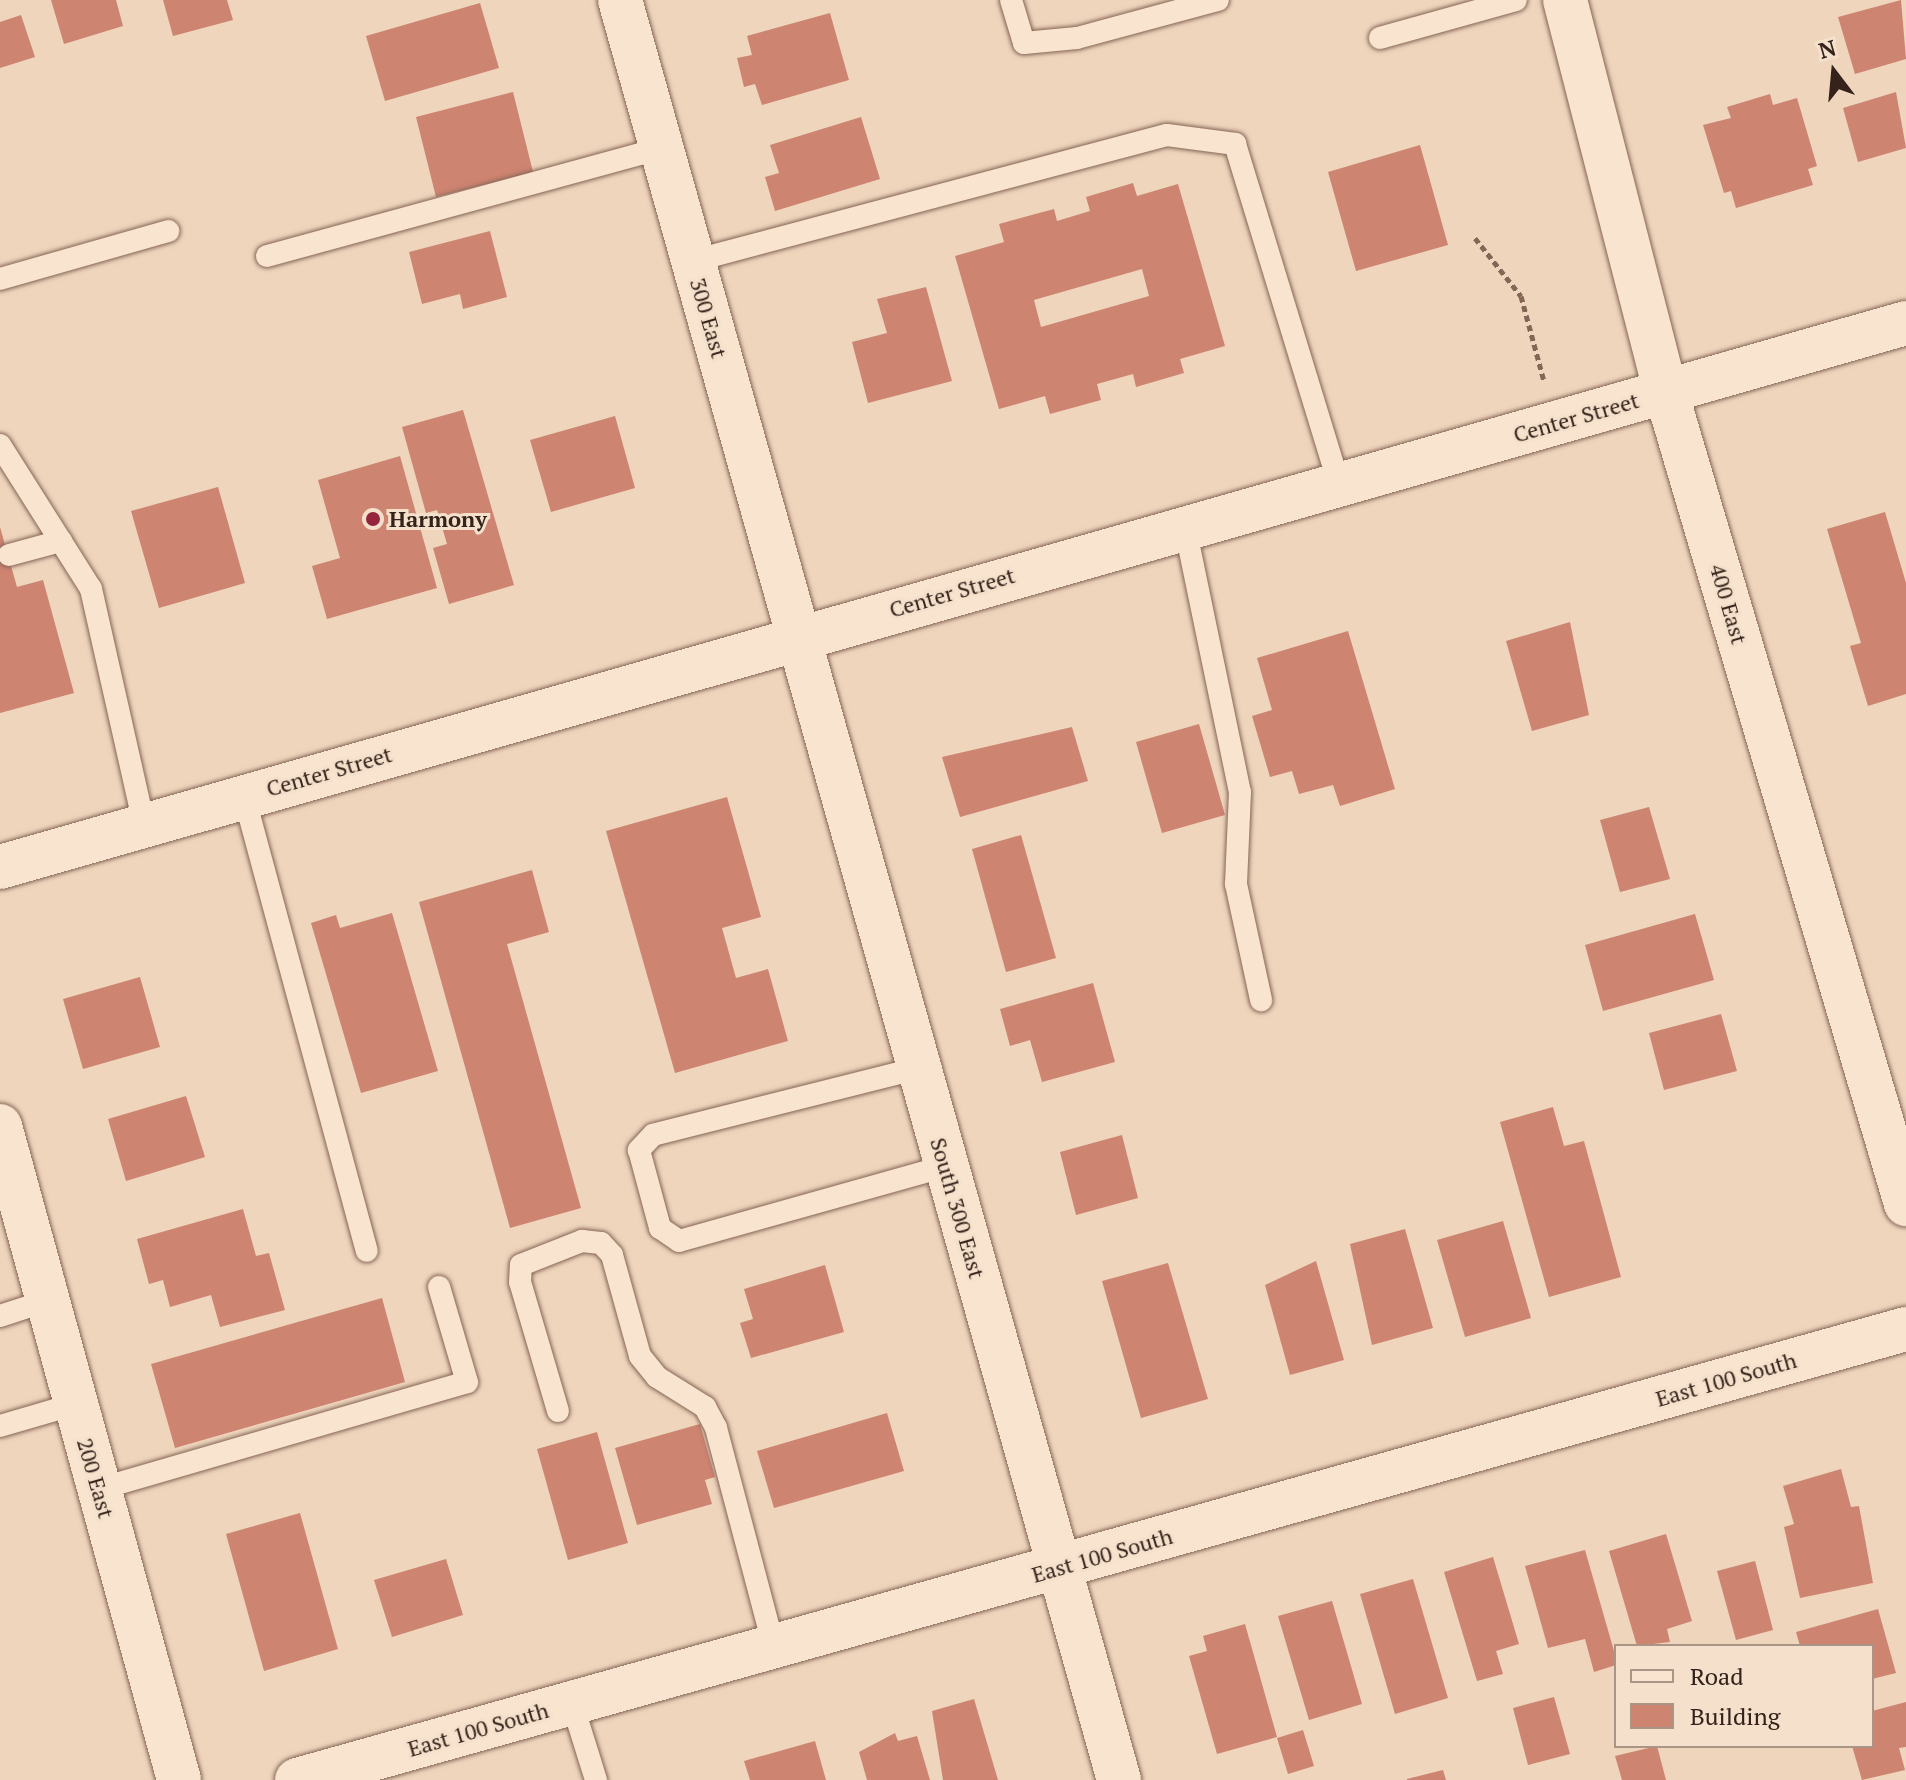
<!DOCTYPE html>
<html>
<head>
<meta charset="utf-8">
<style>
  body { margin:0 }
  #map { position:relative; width:1906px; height:1780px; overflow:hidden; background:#eed5bc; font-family:"PT Serif",serif }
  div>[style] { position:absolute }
  .building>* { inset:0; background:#cd8471 }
  .path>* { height:5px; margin-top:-2.5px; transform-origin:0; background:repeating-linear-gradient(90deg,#856556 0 6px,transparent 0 10px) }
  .roads { filter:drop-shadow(0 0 2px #856556) drop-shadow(0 0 2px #856556) }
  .lane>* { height:22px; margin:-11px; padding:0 11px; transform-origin:11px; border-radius:11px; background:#f9e4cf }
  .street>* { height:44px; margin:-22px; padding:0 22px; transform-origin:22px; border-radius:22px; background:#f9e4cf }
  .secondary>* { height:44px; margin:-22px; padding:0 22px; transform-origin:22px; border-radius:22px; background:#f9e4cf }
  .dots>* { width:22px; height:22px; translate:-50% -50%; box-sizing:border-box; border:4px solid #f5e1cb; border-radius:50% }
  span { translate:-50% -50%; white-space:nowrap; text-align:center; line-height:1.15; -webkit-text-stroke:6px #f5e1cb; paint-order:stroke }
  .street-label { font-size:22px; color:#34221b }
  .poi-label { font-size:22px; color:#34221b; font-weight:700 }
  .left { translate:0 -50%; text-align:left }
  .legend { position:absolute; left:1614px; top:1644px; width:260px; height:104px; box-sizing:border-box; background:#f5e1cb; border:2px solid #a89585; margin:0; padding:10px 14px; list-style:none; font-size:24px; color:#34221b }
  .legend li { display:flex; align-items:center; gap:16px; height:40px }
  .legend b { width:40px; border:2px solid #a89585 }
  .north { position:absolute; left:1794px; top:32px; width:80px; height:80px; -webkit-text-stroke:6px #f5e1cb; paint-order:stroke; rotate:344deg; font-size:22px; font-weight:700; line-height:32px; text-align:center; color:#34221b }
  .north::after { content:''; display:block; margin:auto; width:28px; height:36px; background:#34221b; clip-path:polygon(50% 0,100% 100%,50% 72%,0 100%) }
</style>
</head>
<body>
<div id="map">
  <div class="building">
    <i style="clip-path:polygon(51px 0,116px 0,123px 26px,64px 44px)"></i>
    <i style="clip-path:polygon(163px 0,227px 0,233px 20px,173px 36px)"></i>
    <i style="clip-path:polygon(1901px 0,1906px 59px,1855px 74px,1838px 17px)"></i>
    <i style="clip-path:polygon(480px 3px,499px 68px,385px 101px,366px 36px)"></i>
    <i style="clip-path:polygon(830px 13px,849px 80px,762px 105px,755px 84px,744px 87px,737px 58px,752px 55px,747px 36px)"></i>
    <i style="clip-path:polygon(21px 15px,35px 57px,0 68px,0 22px)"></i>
    <i style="clip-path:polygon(513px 92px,533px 172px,436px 197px,416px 117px)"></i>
    <i style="clip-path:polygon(1896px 92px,1906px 148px,1858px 162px,1843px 108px)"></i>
    <i style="clip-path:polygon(1770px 94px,1773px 105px,1797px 98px,1817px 166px,1808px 169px,1813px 185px,1736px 208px,1731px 191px,1724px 193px,1703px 125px,1731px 118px,1727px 107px)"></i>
    <i style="clip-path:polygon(861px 117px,880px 179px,775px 211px,765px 177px,779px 173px,770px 145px)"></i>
    <i style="clip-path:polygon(1420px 145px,1448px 245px,1356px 271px,1328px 172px)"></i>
    <i style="clip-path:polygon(evenodd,1133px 183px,1137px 196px,1178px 184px,1225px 346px,1180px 359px,1184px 373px,1136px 387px,1133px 374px,1097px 384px,1101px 400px,1050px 414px,1045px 396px,999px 409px,955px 256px,1004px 242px,999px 224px,1054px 209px,1057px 221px,1090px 211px,1086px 197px,1133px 183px,1142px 269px,1149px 296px,1041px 327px,1034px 300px,1142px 269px)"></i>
    <i style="clip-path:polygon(490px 231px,507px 297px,463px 309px,460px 294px,422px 304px,409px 252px)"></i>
    <i style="clip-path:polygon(926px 287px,952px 381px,868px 403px,852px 342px,887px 333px,877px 299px)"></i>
    <i style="clip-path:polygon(463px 410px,514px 585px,449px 604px,433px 548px,447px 544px,437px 510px,426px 513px,402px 427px)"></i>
    <i style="clip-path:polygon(615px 416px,635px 488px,551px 512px,530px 440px)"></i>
    <i style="clip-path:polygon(400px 456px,437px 588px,327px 619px,312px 566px,340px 558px,318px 480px)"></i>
    <i style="clip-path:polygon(218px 487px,245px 583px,159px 608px,131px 511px)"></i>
    <i style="clip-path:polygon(1885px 512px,1906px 583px,1906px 694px,1868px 706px,1850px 646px,1861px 643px,1827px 529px)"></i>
    <i style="clip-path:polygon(0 527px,17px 587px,43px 580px,74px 693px,0 713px)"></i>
    <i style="clip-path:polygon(1570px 622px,1589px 715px,1532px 731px,1506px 641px)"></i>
    <i style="clip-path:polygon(1348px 631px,1395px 789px,1340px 806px,1333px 785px,1299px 794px,1292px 771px,1270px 777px,1252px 716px,1272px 710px,1257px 658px)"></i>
    <i style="clip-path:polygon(1199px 724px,1225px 815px,1162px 833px,1136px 742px)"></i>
    <i style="clip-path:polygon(1072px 727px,1088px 781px,960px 817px,942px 757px)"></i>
    <i style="clip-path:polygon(727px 797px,761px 917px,722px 928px,736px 978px,768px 969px,788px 1041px,675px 1073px,606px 831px)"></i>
    <i style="clip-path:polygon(1649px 807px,1670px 879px,1620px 892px,1600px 820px)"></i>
    <i style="clip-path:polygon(1021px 835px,1056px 958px,1006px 972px,972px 849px)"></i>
    <i style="clip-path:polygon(532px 870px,549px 932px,507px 944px,581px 1208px,510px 1228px,419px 902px)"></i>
    <i style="clip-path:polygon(392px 913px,438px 1071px,361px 1093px,311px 923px,336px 915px,340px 928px)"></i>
    <i style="clip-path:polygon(1695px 914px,1714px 980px,1603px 1011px,1585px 945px)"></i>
    <i style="clip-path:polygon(140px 977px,160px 1047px,83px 1069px,63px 999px)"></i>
    <i style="clip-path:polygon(1093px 983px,1115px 1062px,1042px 1082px,1030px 1040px,1010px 1046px,1000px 1009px)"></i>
    <i style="clip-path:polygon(1721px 1014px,1737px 1071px,1664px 1090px,1649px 1033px)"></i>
    <i style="clip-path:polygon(186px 1096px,205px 1157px,126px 1181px,108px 1119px)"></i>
    <i style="clip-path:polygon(1553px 1107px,1564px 1146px,1584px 1141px,1621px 1277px,1549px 1297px,1500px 1122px)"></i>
    <i style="clip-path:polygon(1122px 1135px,1138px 1198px,1076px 1215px,1060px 1152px)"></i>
    <i style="clip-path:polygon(243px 1209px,256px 1256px,269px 1253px,285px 1310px,220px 1327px,211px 1295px,170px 1307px,163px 1280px,149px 1284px,137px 1239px)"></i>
    <i style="clip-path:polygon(1503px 1221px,1531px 1318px,1465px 1337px,1437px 1240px)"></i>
    <i style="clip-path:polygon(1405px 1229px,1433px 1328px,1372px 1345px,1350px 1244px)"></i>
    <i style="clip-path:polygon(1316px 1261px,1344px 1360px,1290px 1375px,1265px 1285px)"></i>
    <i style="clip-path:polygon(1168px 1263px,1208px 1399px,1141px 1418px,1102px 1281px)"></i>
    <i style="clip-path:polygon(825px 1265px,844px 1332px,751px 1358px,740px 1323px,753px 1319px,744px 1289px)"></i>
    <i style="clip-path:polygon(382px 1298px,405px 1382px,175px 1448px,151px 1364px)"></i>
    <i style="clip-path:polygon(887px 1413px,904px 1471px,774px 1508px,757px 1451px)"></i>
    <i style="clip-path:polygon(700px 1424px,715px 1477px,705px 1480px,712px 1504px,637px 1525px,615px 1448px)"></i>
    <i style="clip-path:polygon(597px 1432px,628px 1543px,568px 1560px,537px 1449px)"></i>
    <i style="clip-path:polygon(1841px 1469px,1851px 1507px,1859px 1506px,1873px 1583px,1800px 1598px,1784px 1527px,1794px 1524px,1783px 1486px)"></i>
    <i style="clip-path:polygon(300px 1513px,338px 1649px,264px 1671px,226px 1534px)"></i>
    <i style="clip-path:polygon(1666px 1534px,1692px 1621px,1667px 1629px,1670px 1642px,1637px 1646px,1609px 1551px)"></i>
    <i style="clip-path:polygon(1585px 1550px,1616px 1658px,1616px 1665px,1594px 1672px,1585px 1639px,1548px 1648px,1525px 1566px)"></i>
    <i style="clip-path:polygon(1493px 1557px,1519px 1644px,1496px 1651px,1503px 1674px,1477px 1681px,1444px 1572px)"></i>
    <i style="clip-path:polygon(446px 1559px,463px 1615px,392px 1637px,374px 1580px)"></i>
    <i style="clip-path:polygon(1755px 1561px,1773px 1630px,1736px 1640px,1717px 1571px)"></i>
    <i style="clip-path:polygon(1413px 1579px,1448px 1698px,1395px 1714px,1360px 1594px)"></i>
    <i style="clip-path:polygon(1332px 1601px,1362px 1704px,1309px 1720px,1278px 1616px)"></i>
    <i style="clip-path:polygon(1878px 1609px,1896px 1673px,1872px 1679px,1872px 1646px,1800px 1646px,1796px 1632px)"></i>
    <i style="clip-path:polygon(1245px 1624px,1277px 1737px,1217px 1754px,1189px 1656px,1207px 1651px,1203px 1636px)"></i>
    <i style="clip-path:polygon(1554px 1697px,1570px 1754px,1528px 1765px,1513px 1708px)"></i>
    <i style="clip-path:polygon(974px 1699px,998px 1780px,943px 1780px,932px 1711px)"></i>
    <i style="clip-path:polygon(1906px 1702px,1906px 1747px,1899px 1748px,1905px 1770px,1862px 1780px,1852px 1746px,1837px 1746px,1872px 1746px,1872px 1711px)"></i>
    <i style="clip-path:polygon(1303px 1730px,1314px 1766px,1288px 1774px,1277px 1738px)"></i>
    <i style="clip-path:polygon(895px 1733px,898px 1741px,917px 1736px,930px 1780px,867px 1780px,859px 1752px)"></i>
    <i style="clip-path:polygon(815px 1741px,826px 1780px,750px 1780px,744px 1761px)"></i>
    <i style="clip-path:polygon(1657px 1746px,1666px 1780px,1622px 1780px,1615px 1756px)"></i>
    <i style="clip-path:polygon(1443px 1770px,1446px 1780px,1407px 1780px,1407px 1779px)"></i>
  </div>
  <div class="path">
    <i style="left:1475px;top:238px;width:74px;rotate:51.6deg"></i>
    <i style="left:1521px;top:296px;width:88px;rotate:74.9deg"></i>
  </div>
  <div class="roads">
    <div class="lane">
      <i style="left:1011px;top:0;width:45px;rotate:73.2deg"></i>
      <i style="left:1024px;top:43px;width:53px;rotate:-5.4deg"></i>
      <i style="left:1077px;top:38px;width:146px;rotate:-15.1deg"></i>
      <i style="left:1380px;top:38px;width:141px;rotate:-15.6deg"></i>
      <i style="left:267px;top:256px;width:409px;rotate:-15.3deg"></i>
      <i style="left:693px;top:261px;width:490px;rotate:-14.9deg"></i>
      <i style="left:1167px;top:135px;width:69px;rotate:7.5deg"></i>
      <i style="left:1235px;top:144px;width:356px;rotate:73deg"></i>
      <i style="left:0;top:279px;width:175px;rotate:-15.9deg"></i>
      <i style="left:0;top:445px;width:170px;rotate:57.7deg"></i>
      <i style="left:91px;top:589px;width:242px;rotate:77.3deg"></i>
      <i style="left:1185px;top:527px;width:271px;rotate:78.3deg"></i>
      <i style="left:1240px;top:792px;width:92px;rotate:92.5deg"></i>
      <i style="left:1236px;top:884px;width:119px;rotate:77.8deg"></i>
      <i style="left:9px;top:555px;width:54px;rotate:-15.1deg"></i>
      <i style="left:244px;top:796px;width:471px;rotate:74.9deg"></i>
      <i style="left:919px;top:1068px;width:274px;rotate:165.9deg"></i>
      <i style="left:653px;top:1135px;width:21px;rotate:133deg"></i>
      <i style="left:639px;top:1150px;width:81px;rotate:74.9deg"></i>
      <i style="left:660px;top:1228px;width:23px;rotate:34deg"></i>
      <i style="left:679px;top:1241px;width:277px;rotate:-15.7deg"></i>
      <i style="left:0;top:1316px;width:48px;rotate:-18.1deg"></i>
      <i style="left:558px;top:1411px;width:134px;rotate:-106.4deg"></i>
      <i style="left:520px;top:1282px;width:17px;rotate:-87deg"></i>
      <i style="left:521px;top:1265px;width:66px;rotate:-21.5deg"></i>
      <i style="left:582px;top:1241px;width:19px;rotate:6deg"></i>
      <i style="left:601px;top:1243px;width:16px;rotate:47deg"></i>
      <i style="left:612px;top:1255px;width:105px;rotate:74.5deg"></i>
      <i style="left:640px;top:1356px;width:27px;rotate:51deg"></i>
      <i style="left:657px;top:1377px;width:57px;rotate:32deg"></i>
      <i style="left:705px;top:1407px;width:24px;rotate:62deg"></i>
      <i style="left:716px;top:1428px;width:227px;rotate:75.2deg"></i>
      <i style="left:0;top:1426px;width:78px;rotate:-16.3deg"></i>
      <i style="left:99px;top:1489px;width:383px;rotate:-16.2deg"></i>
      <i style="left:467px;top:1382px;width:99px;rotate:-106.4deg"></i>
      <i style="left:572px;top:1703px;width:81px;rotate:72.7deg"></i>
    </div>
    <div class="street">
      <i style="left:620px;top:0;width:1849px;rotate:74.34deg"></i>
      <i style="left:0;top:1126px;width:678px;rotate:74.69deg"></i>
      <i style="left:297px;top:1780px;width:1671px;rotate:-15.66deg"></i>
    </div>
    <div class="secondary">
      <i style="left:1565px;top:0;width:405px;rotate:75.6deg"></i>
      <i style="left:1666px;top:392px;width:847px;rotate:73.53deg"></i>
      <i style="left:0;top:867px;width:1982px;rotate:-15.93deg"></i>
    </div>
  </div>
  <div class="dots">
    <i style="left:373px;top:519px;background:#94253d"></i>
  </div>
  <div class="street-label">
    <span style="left:709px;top:318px;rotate:74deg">300 East</span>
    <span style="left:1576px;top:417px;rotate:-16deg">Center Street</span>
    <span style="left:952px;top:592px;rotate:-16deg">Center Street</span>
    <span style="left:1729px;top:604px;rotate:74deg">400 East</span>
    <span style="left:329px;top:771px;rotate:-16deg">Center Street</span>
    <span style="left:958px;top:1208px;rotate:74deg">South 300 East</span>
    <span style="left:1726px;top:1379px;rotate:-16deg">East 100 South</span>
    <span style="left:96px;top:1478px;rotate:74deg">200 East</span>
    <span style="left:1102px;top:1555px;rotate:-16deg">East 100 South</span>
    <span style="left:478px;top:1729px;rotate:-16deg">East 100 South</span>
  </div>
  <div class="poi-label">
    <span class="left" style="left:389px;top:519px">Harmony</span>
  </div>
  <ul class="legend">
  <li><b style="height:10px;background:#f9e4cf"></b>Road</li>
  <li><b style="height:22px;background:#cd8471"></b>Building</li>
  </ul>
  <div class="north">N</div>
</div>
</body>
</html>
